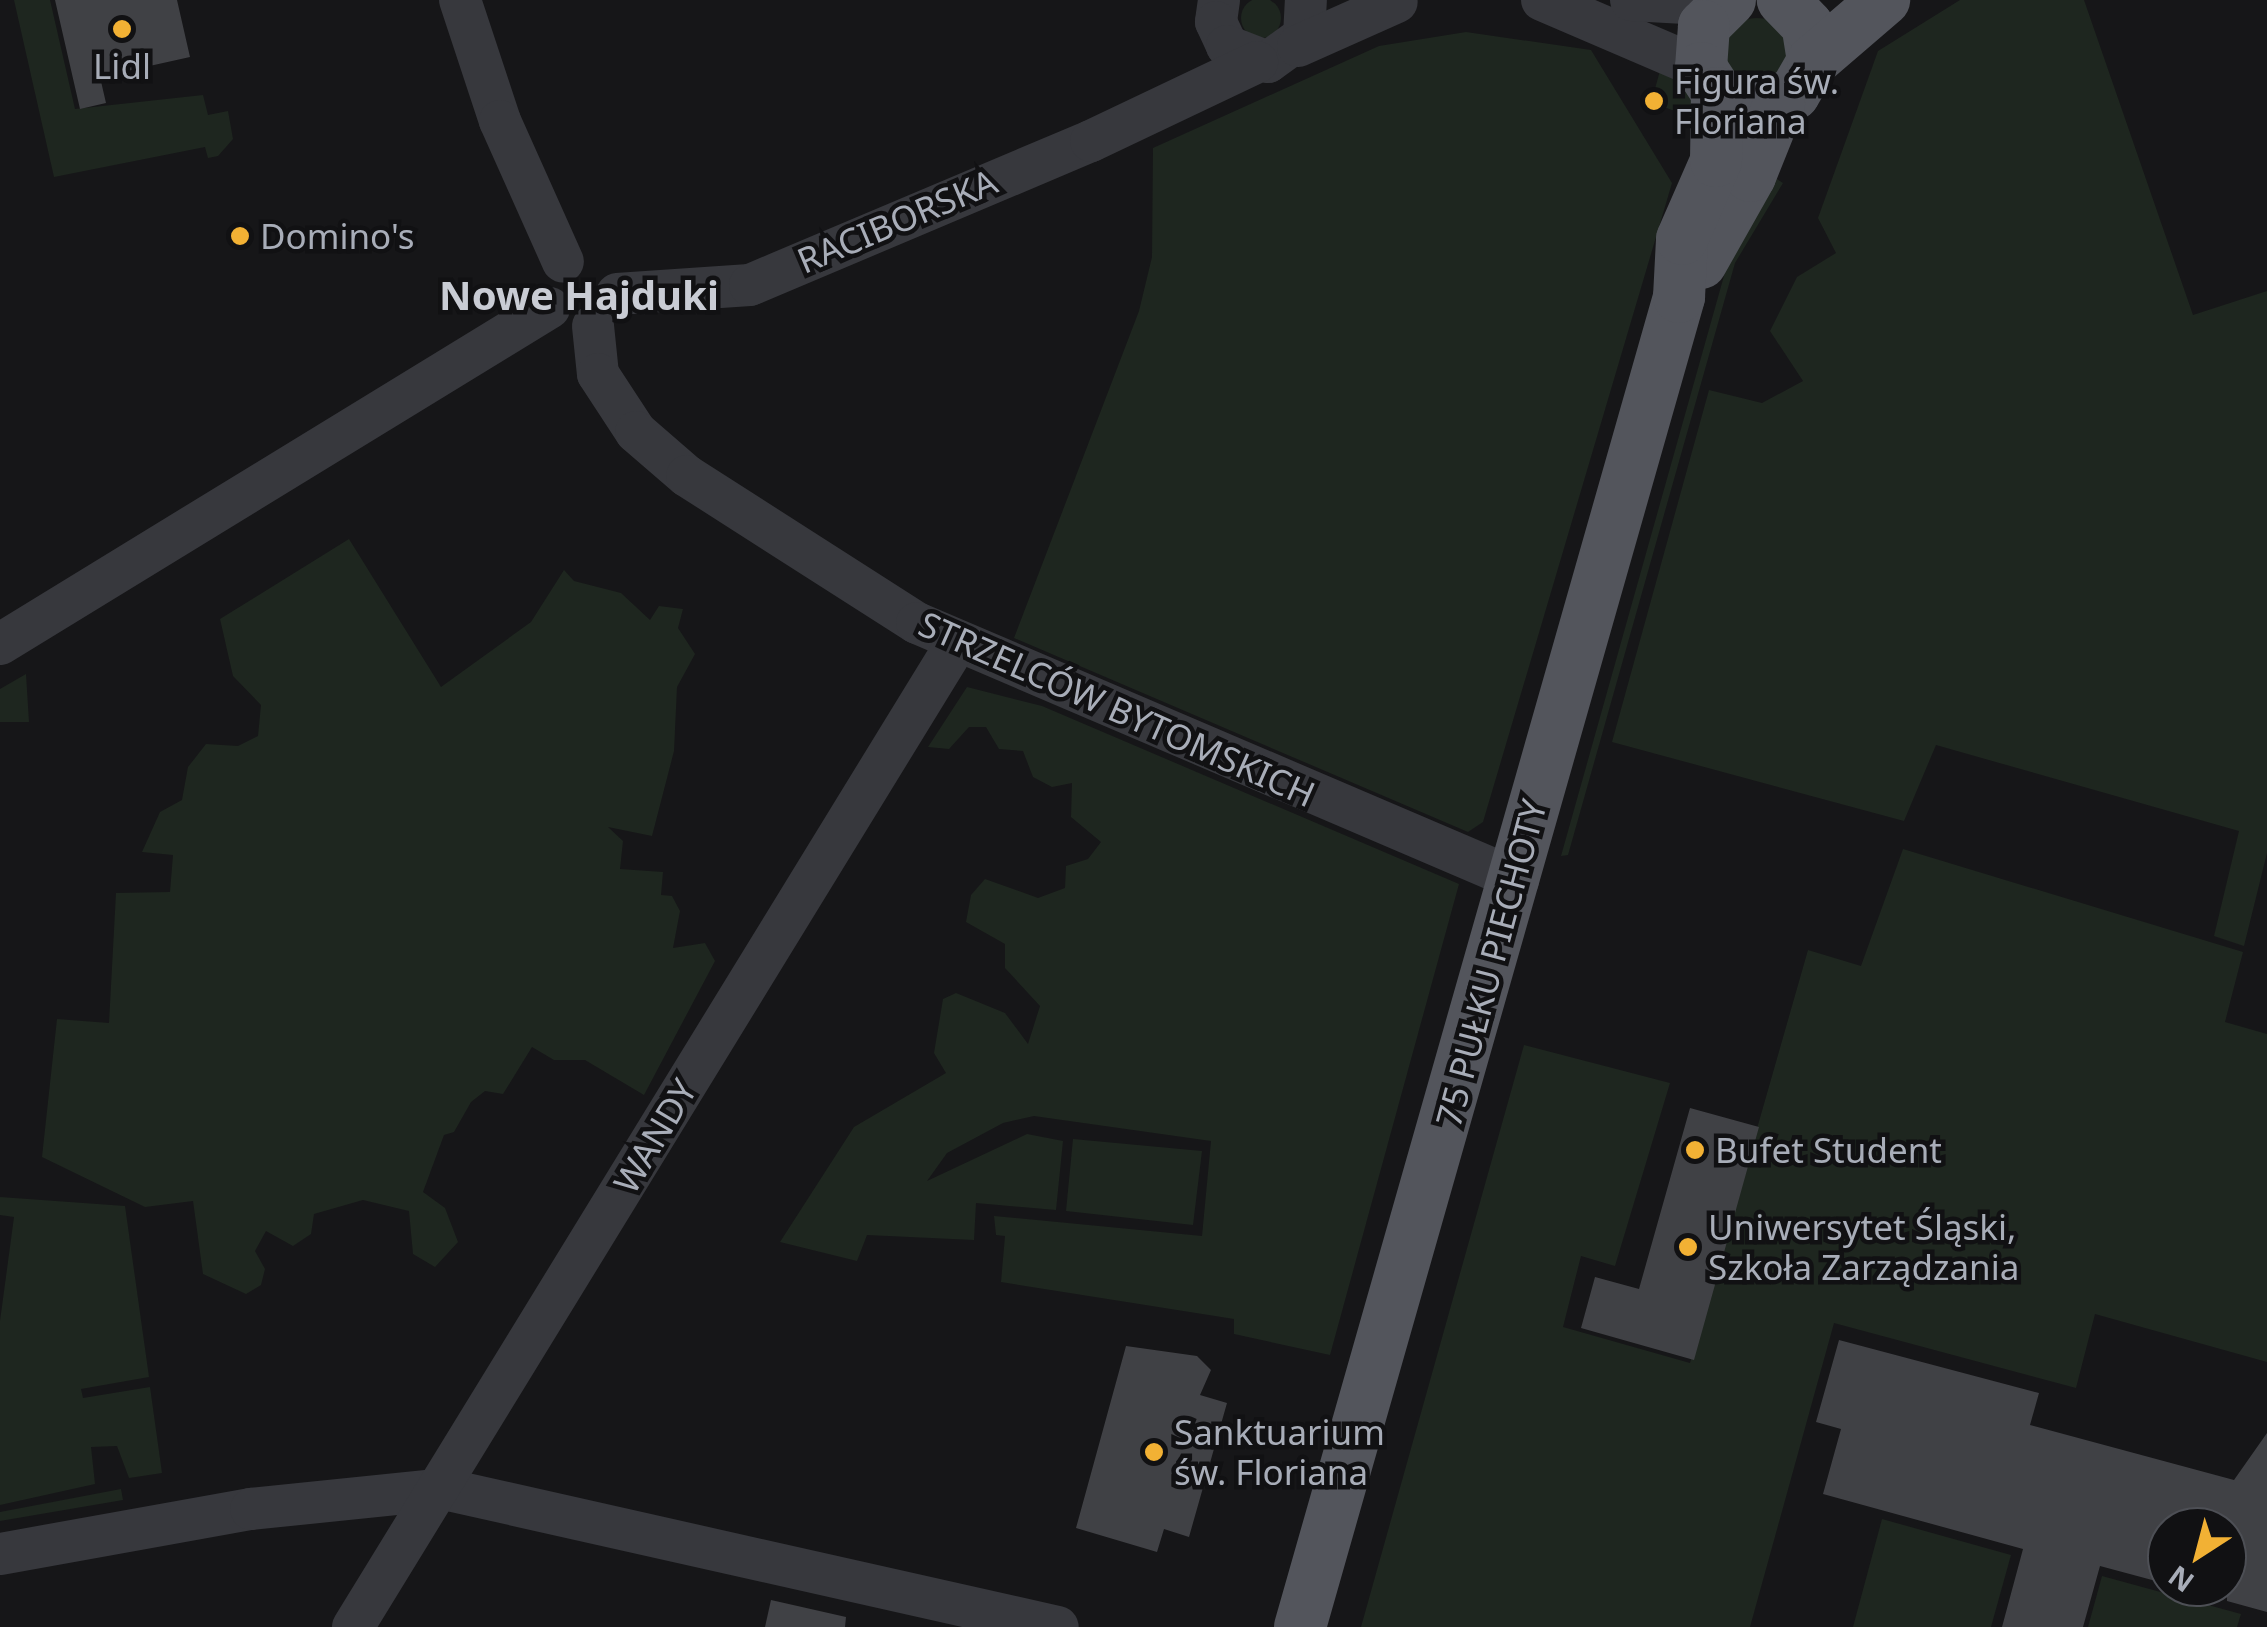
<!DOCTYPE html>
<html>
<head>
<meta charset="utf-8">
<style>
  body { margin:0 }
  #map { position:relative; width:2267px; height:1627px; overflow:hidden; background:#161618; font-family:"Noto Sans",sans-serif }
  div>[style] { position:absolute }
  .green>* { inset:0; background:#1e261f }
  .round { border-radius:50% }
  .building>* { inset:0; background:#404145 }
  .minor>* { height:42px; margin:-21px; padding:0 21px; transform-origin:21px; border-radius:21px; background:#37383d }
  .major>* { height:52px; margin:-26px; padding:0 26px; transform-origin:26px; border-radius:26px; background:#53555c }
  .dots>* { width:28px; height:28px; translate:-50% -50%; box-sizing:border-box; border:5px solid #111113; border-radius:50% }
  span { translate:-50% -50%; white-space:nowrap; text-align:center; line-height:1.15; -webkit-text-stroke:9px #111113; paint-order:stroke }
  .poi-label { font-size:35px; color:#a8adb8 }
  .left { translate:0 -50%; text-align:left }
  .street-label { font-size:35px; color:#a8adb8 }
  .quarter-label { font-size:40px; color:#c9ccd4; font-weight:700 }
  .north { position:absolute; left:2147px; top:1507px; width:100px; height:100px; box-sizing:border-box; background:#111113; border:2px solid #4d4f55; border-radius:50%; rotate:216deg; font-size:28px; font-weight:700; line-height:40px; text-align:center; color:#a8adb8 }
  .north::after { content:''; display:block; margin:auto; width:35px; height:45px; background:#f2b134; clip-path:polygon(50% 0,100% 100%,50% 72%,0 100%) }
</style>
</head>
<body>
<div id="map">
  <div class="green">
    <i class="round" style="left:1241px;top:-2px;width:40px;height:40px"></i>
    <i style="clip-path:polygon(14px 0,50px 0,75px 109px,203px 95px,208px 115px,228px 111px,233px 139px,218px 156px,208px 158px,205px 147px,54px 177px)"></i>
    <i style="clip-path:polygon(1960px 0,2084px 0,2193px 315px,2267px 291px,2267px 853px,2244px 946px,2214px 936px,2239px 831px,1936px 745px,1904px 821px,1612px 742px,1709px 390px,1762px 403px,1803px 381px,1770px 331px,1797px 277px,1836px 253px,1818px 218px,1878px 51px)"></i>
    <i class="round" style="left:1725px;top:18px;width:64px;height:64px"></i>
    <i style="clip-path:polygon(1466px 32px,1591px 50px,1672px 183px,1483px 822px,1468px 832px,1014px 638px,1139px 311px,1152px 257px,1153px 148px,1379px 46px)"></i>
    <i style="clip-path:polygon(1661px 67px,1691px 95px,1698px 120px,1659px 105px,1653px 96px)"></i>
    <i style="clip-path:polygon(1771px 175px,1783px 183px,1735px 263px,1568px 855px,1561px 856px,1729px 258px)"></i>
    <i style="clip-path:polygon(349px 539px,441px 687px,531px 622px,564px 570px,574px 581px,621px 593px,650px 620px,659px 606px,683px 609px,678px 628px,695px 654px,677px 687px,674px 751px,652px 836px,608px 827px,623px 841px,620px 869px,663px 872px,661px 895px,672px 896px,680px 911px,673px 948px,705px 943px,715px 961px,644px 1095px,585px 1060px,554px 1060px,532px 1047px,503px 1094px,485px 1091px,471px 1102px,454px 1132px,444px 1135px,423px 1192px,445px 1208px,458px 1242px,435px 1267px,413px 1254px,409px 1211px,363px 1200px,314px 1214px,311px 1234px,293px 1246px,266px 1231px,255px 1251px,265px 1269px,261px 1285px,246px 1294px,203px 1274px,193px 1201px,145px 1207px,42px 1157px,57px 1019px,109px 1023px,116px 893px,170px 892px,173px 855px,142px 852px,160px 812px,182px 800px,188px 767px,206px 744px,238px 746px,258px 736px,261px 705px,233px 676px,220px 619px)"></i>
    <i style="clip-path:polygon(26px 674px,29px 722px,0 722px,0 689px)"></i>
    <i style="clip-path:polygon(967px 687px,1042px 706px,1459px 884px,1330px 1355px,1234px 1334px,1234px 1319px,1001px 1282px,1005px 1236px,996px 1235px,994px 1216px,1202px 1236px,1211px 1141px,1034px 1116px,1003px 1123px,947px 1153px,927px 1181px,1027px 1134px,1063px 1141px,1056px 1210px,976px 1203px,974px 1240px,867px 1235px,857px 1261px,780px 1242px,854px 1127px,946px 1073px,934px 1053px,943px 999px,956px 993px,1005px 1013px,1028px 1044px,1040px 1006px,1005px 968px,1005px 944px,966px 922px,971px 895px,985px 879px,1038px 898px,1065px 888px,1066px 866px,1088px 859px,1101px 842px,1071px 817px,1072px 783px,1052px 787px,1033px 777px,1023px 751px,999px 749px,986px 727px,969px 727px,949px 749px,928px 747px)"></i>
    <i style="clip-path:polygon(1903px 849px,2243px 952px,2225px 1022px,2267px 1034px,2267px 1362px,2095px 1314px,2076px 1388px,1834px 1323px,1750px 1627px,1361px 1627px,1524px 1045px,1670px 1083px,1615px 1266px,1581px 1256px,1563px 1327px,1690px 1363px,1808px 950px,1861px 966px)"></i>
    <i style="clip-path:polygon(1073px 1139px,1202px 1151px,1193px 1225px,1066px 1211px)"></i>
    <i style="clip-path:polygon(0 1197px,125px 1206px,149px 1377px,81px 1389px,83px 1398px,150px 1387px,162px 1473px,129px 1478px,117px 1446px,91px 1447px,95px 1484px,0 1505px,0 1321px,14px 1217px,0 1215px)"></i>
    <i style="clip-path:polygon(121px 1489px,123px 1500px,0 1521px,0 1512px)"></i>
    <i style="clip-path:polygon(1882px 1519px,2011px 1555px,1991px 1627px,1853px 1627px)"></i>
    <i style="clip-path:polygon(2102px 1576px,2241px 1614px,2237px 1627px,2088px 1627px)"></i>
  </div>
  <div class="building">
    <i style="clip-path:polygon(55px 0,177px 0,190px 57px,100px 77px,106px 103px,80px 109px)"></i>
    <i style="clip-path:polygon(1690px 1108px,1759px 1127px,1694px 1360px,1581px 1328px,1595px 1277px,1639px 1289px)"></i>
    <i style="clip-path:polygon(1839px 1340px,2039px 1393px,2030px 1425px,2234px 1480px,2267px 1433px,2267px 1612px,2227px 1601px,2227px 1527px,2167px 1527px,2167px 1584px,2100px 1566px,2083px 1627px,2002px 1627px,2023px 1549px,1823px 1494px,1841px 1429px,1816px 1422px)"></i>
    <i style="clip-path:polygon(1126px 1346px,1197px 1356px,1211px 1370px,1200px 1395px,1227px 1403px,1189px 1537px,1164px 1529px,1157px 1552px,1076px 1528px)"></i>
    <i style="clip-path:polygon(771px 1600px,846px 1617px,845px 1627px,765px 1627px)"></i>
  </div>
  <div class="minor">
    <i style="left:460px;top:0;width:127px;rotate:71.7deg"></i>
    <i style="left:500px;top:121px;width:154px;rotate:65.9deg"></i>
    <i style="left:1219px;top:0;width:22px;rotate:98deg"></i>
    <i style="left:1216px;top:22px;width:26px;rotate:65deg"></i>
    <i style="left:1227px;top:46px;width:44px;rotate:21.3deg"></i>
    <i style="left:1268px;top:62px;width:44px;rotate:-35.8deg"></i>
    <i style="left:1304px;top:36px;width:36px;rotate:-87deg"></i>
    <i style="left:1542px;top:0;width:173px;rotate:23.2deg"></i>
    <i style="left:1631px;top:0;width:90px;rotate:3.2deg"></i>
    <i style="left:1298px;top:46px;width:108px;rotate:-24deg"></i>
    <i style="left:617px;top:294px;width:133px;rotate:-3.9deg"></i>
    <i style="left:750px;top:285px;width:370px;rotate:-22.9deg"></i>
    <i style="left:1091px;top:141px;width:184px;rotate:-25.4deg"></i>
    <i style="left:593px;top:326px;width:48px;rotate:84.1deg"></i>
    <i style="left:598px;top:374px;width:69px;rotate:56.8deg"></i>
    <i style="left:636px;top:432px;width:67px;rotate:40.8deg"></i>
    <i style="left:687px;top:476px;width:273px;rotate:32.6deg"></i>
    <i style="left:917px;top:623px;width:654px;rotate:23.15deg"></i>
    <i style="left:0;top:644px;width:644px;rotate:-31.47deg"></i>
    <i style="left:0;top:1554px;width:255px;rotate:-10.2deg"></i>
    <i style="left:251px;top:1509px;width:194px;rotate:-5.9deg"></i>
    <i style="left:444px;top:1489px;width:629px;rotate:12.67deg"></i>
    <i style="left:353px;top:1627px;width:1153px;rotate:-58.47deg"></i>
  </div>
  <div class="major">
    <i style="left:1730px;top:0;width:37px;rotate:135deg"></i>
    <i style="left:1704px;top:26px;width:42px;rotate:94.1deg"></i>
    <i style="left:1701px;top:68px;width:30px;rotate:57deg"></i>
    <i style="left:1717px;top:93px;width:39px;rotate:23deg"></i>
    <i style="left:1753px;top:108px;width:43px;rotate:-18.9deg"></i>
    <i style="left:1794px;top:94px;width:38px;rotate:-60deg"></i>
    <i style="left:1813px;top:61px;width:36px;rotate:-99deg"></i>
    <i style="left:1807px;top:25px;width:35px;rotate:-134deg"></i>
    <i style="left:1813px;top:61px;width:94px;rotate:-40.7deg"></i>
    <i style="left:1701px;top:263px;width:100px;rotate:-60.6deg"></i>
    <i style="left:1750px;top:176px;width:78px;rotate:-68.1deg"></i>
    <i style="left:1300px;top:1627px;width:1383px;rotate:-74.09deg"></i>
    <i style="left:1679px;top:297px;width:58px;rotate:-87deg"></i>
    <i style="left:1682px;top:239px;width:85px;rotate:-66.4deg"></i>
    <i style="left:1716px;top:161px;width:68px;rotate:-89.2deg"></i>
  </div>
  <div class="dots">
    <i style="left:122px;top:29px;background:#f2b134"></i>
    <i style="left:1654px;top:101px;background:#f2b134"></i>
    <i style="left:240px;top:236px;background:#f2b134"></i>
    <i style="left:1695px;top:1150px;background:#f2b134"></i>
    <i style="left:1688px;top:1247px;background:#f2b134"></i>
    <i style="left:1154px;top:1452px;background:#f2b134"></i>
  </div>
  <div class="poi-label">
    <span style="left:122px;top:66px">Lidl</span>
    <span class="left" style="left:1674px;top:101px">Figura św.<br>Floriana</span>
    <span class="left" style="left:260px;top:236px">Domino's</span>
    <span class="left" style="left:1715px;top:1150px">Bufet Student</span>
    <span class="left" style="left:1708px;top:1247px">Uniwersytet Śląski,<br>Szkoła Zarządzania</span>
    <span class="left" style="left:1174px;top:1452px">Sanktuarium<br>św. Floriana</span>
  </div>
  <div class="street-label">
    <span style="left:897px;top:221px;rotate:-23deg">RACIBORSKA</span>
    <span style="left:1117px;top:709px;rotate:24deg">STRZELCÓW BYTOMSKICH</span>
    <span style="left:1491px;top:963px;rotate:-75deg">75 PUŁKU PIECHOTY</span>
    <span style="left:655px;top:1136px;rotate:-59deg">WANDY</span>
  </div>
  <div class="quarter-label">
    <span style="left:579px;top:295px">Nowe Hajduki</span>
  </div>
  <div class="north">N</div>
</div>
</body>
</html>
